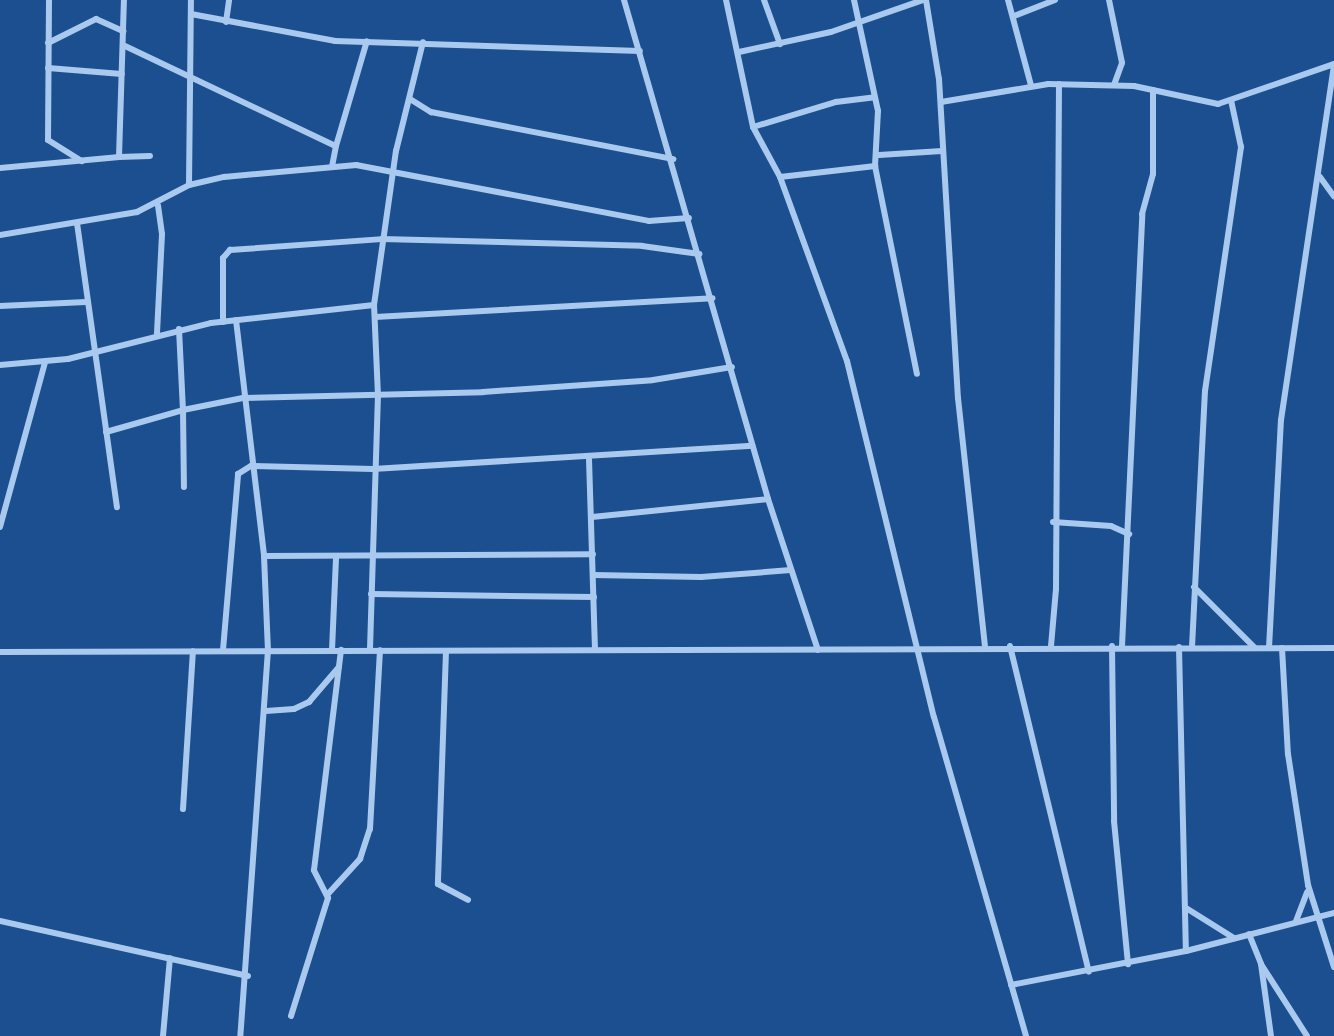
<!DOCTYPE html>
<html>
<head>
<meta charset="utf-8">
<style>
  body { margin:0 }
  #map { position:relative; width:1334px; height:1036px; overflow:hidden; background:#1b4f8f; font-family:"PT Sans",sans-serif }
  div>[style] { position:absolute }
  .street>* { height:6px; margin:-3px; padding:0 3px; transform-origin:3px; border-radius:3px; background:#a9c9ee }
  span { translate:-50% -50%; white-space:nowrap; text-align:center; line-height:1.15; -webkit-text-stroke:6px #1b4f8f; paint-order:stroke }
</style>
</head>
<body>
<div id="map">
  <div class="street">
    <i style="left:49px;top:0;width:140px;rotate:90.4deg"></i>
    <i style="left:48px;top:140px;width:40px;rotate:32deg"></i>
    <i style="left:624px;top:0;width:519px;rotate:73.9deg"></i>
    <i style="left:768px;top:499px;width:159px;rotate:71.7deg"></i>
    <i style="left:726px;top:0;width:130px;rotate:78deg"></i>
    <i style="left:753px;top:127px;width:57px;rotate:61.6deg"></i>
    <i style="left:780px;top:177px;width:196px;rotate:70deg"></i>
    <i style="left:847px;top:361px;width:366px;rotate:76.3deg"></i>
    <i style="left:934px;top:717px;width:332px;rotate:73.9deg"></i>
    <i style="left:764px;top:0;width:47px;rotate:70deg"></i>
    <i style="left:926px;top:0;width:80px;rotate:80.7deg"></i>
    <i style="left:939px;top:79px;width:320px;rotate:86.6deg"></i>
    <i style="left:958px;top:398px;width:249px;rotate:83.8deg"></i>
    <i style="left:1008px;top:0;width:88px;rotate:74.9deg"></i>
    <i style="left:1109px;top:0;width:64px;rotate:78.3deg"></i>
    <i style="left:1122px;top:63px;width:23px;rotate:110deg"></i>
    <i style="left:191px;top:14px;width:147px;rotate:10.6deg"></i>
    <i style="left:335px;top:41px;width:305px;rotate:1.9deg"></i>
    <i style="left:1014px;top:16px;width:44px;rotate:-21.3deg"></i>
    <i style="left:226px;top:22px;width:22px;rotate:-82deg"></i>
    <i style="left:48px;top:43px;width:54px;rotate:-26.6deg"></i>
    <i style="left:96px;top:19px;width:30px;rotate:24deg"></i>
    <i style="left:125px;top:46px;width:233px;rotate:25.4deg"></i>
    <i style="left:336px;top:146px;width:21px;rotate:101deg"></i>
    <i style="left:739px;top:52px;width:94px;rotate:-12.3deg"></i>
    <i style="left:831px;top:32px;width:97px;rotate:-19.2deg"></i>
    <i style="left:48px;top:68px;width:74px;rotate:4.6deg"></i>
    <i style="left:410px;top:99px;width:25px;rotate:32deg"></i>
    <i style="left:431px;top:112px;width:247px;rotate:11deg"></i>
    <i style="left:941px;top:102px;width:109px;rotate:-9.5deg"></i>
    <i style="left:1048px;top:84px;width:86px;rotate:1.3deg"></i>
    <i style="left:1134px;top:86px;width:86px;rotate:12.1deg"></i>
    <i style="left:1218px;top:104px;width:123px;rotate:-19deg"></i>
    <i style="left:753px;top:127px;width:87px;rotate:-16.8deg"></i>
    <i style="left:836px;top:102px;width:39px;rotate:-7deg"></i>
    <i style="left:336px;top:146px;width:109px;rotate:-73.6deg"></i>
    <i style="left:879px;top:155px;width:63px;rotate:-3.6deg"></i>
    <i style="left:119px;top:157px;width:31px;rotate:-2deg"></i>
    <i style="left:875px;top:166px;width:212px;rotate:78.6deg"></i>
    <i style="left:0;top:168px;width:120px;rotate:-5.3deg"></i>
    <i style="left:119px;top:157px;width:157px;rotate:-88.2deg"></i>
    <i style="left:780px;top:177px;width:96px;rotate:-6.6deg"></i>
    <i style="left:875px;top:166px;width:55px;rotate:-86.9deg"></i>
    <i style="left:878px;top:111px;width:114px;rotate:-102.2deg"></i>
    <i style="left:1320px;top:177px;width:24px;rotate:54deg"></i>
    <i style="left:189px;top:185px;width:185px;rotate:-89.4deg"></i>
    <i style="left:77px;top:223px;width:287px;rotate:82deg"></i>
    <i style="left:0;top:235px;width:139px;rotate:-9.5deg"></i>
    <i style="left:137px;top:212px;width:59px;rotate:-27.4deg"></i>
    <i style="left:189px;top:185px;width:36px;rotate:-13deg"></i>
    <i style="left:224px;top:177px;width:133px;rotate:-5.2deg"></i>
    <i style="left:356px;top:165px;width:298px;rotate:10.8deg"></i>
    <i style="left:649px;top:221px;width:40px;rotate:-4.3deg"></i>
    <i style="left:0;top:306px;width:86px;rotate:-2.7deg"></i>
    <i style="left:375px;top:317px;width:338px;rotate:-3.2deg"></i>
    <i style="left:236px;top:320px;width:238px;rotate:83.2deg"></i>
    <i style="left:264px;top:556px;width:94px;rotate:87.6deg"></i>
    <i style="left:268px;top:650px;width:387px;rotate:94.1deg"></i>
    <i style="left:223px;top:322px;width:64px;rotate:-90deg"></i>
    <i style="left:223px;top:258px;width:11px;rotate:-49deg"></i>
    <i style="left:230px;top:250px;width:152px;rotate:-4.1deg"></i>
    <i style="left:382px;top:239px;width:260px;rotate:1.5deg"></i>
    <i style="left:642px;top:246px;width:58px;rotate:8deg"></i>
    <i style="left:179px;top:329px;width:81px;rotate:87.2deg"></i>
    <i style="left:183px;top:410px;width:61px;rotate:-11.3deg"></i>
    <i style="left:243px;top:398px;width:240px;rotate:-1.4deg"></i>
    <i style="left:483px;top:392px;width:170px;rotate:-4deg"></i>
    <i style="left:653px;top:380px;width:80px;rotate:-9.3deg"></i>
    <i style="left:157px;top:333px;width:99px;rotate:-87.1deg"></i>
    <i style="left:162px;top:234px;width:29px;rotate:-98deg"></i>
    <i style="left:0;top:365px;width:68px;rotate:-5deg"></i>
    <i style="left:68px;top:359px;width:147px;rotate:-14.1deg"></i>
    <i style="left:211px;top:323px;width:164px;rotate:-6.3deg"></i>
    <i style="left:106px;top:432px;width:80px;rotate:-15.9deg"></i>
    <i style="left:183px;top:410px;width:77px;rotate:89.3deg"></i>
    <i style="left:589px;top:459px;width:190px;rotate:88.2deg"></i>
    <i style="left:592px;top:517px;width:177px;rotate:-5.8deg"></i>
    <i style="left:1053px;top:522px;width:58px;rotate:3.9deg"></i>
    <i style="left:1111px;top:526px;width:20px;rotate:24deg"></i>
    <i style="left:0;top:527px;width:170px;rotate:-74.7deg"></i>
    <i style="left:264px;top:556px;width:329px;rotate:-0.3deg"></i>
    <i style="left:593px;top:575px;width:108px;rotate:1.1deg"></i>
    <i style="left:701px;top:577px;width:90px;rotate:-4.4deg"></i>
    <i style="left:1194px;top:587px;width:86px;rotate:45deg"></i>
    <i style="left:371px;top:594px;width:223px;rotate:0.8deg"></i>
    <i style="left:1010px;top:646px;width:335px;rotate:76.4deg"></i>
    <i style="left:1051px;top:646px;width:57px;rotate:-85deg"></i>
    <i style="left:1056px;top:589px;width:505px;rotate:-89.66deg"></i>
    <i style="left:1112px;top:646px;width:175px;rotate:89.3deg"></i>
    <i style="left:1114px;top:821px;width:144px;rotate:84.4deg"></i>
    <i style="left:1122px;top:646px;width:432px;rotate:-87.3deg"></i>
    <i style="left:1142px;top:214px;width:41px;rotate:-74.6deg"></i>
    <i style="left:1153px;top:174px;width:84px;rotate:-90deg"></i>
    <i style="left:1179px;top:647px;width:304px;rotate:88.7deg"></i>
    <i style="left:1192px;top:647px;width:256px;rotate:-87.1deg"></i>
    <i style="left:1205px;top:391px;width:247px;rotate:-81.6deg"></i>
    <i style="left:1241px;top:147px;width:48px;rotate:-102deg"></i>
    <i style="left:1269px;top:648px;width:228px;rotate:-87deg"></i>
    <i style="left:1281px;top:420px;width:360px;rotate:-81.5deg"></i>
    <i style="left:1282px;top:648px;width:106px;rotate:86.8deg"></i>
    <i style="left:1288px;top:754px;width:133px;rotate:81.3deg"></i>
    <i style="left:1308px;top:885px;width:86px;rotate:72.4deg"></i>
    <i style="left:370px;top:649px;width:253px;rotate:-88.2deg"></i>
    <i style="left:378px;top:396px;width:91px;rotate:-92.5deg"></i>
    <i style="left:374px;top:305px;width:156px;rotate:-81.9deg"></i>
    <i style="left:396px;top:151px;width:112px;rotate:-76.1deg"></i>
    <i style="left:223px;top:650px;width:177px;rotate:-85.1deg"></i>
    <i style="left:238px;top:474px;width:15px;rotate:-32deg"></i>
    <i style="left:251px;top:466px;width:122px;rotate:1.4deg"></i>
    <i style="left:373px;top:469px;width:380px;rotate:-3.5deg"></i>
    <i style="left:332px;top:650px;width:93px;rotate:-87.5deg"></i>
    <i style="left:446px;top:651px;width:233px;rotate:92deg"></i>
    <i style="left:438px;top:884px;width:34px;rotate:28deg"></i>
    <i style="left:0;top:652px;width:1334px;rotate:-0.17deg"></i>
    <i style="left:266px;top:711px;width:28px;rotate:-4deg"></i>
    <i style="left:294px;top:709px;width:17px;rotate:-25deg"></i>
    <i style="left:309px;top:702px;width:46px;rotate:-49.4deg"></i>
    <i style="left:183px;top:809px;width:158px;rotate:-86.4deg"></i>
    <i style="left:327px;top:895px;width:49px;rotate:-47.5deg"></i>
    <i style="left:360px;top:859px;width:32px;rotate:-72deg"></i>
    <i style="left:370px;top:829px;width:179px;rotate:-86.8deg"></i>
    <i style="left:1186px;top:908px;width:57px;rotate:32deg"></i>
    <i style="left:0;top:921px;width:254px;rotate:12.5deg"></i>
    <i style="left:1296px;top:921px;width:31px;rotate:-69deg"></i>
    <i style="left:1249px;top:934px;width:32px;rotate:68deg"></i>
    <i style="left:1261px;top:964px;width:85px;rotate:57.4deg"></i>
    <i style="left:1261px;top:964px;width:73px;rotate:82.1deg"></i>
    <i style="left:1011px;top:985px;width:178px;rotate:-11deg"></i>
    <i style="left:1186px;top:951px;width:153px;rotate:-14.4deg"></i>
    <i style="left:291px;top:1016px;width:124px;rotate:-72.6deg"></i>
    <i style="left:328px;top:898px;width:31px;rotate:-117deg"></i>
    <i style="left:314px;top:870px;width:222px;rotate:-83deg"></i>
    <i style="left:163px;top:1036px;width:78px;rotate:-84.9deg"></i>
  </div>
</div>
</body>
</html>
